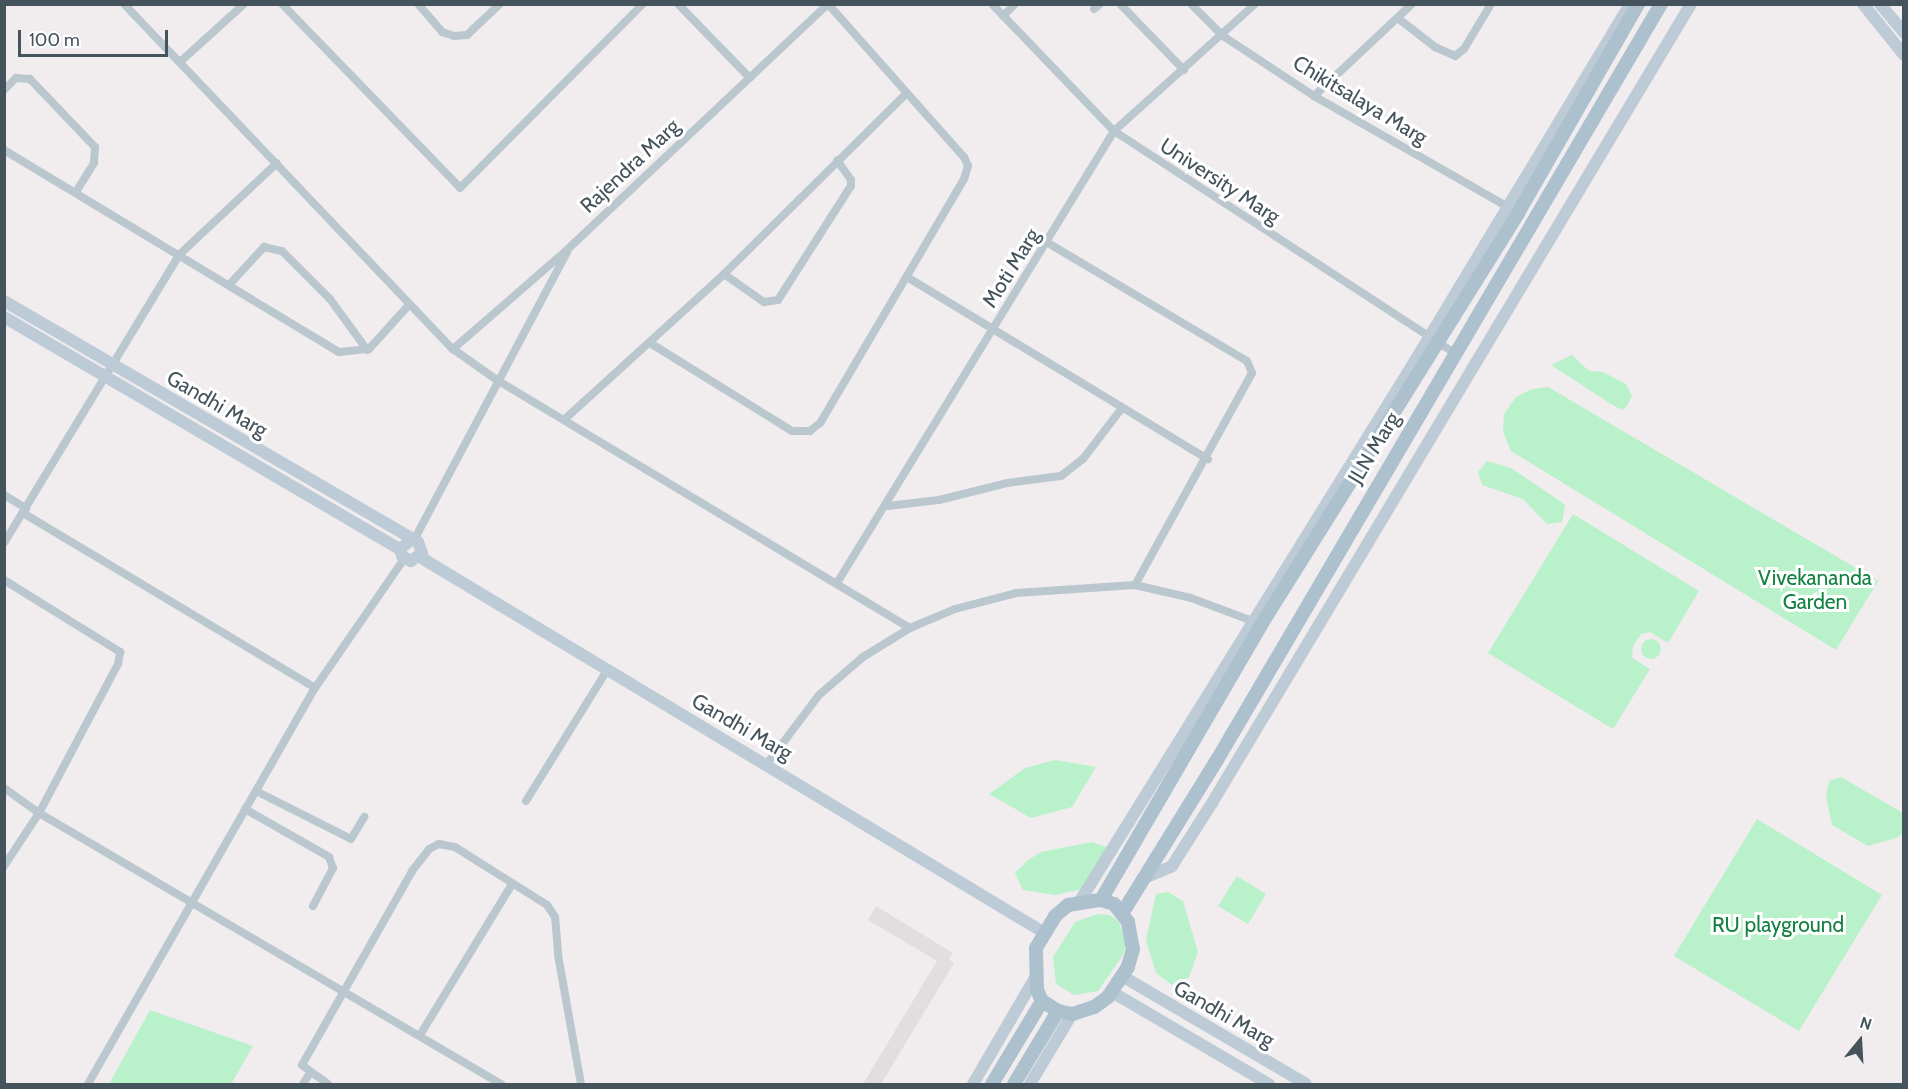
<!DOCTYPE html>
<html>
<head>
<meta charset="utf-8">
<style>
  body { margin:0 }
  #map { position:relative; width:1908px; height:1089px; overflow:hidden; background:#f1edee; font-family:Cabin,sans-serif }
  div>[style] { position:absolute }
  .education>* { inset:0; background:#e2dee0 }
  .green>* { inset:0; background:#b9f1ca }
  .round { border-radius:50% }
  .street>* { height:8px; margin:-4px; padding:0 4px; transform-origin:4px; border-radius:4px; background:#bbc7ce }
  .secondary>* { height:12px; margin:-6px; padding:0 6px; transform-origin:6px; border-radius:6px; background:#bdcbd6 }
  .primary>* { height:14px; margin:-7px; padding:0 7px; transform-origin:7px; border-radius:7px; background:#acc0ce }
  span { translate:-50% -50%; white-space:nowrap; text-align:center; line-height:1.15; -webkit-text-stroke:6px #fff; paint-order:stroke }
  .street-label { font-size:21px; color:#45535c }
  .park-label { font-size:21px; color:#128141 }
  .frame { position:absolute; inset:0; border:6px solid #45535c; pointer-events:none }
  .north { position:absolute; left:1830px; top:1011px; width:60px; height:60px; -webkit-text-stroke:4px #fff; paint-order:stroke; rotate:18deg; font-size:16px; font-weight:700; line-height:24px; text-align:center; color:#45535c }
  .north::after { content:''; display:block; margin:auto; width:21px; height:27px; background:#45535c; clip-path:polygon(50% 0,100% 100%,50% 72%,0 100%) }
  .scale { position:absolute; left:18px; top:30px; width:150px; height:27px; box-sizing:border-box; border:3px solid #45535c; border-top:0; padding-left:8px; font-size:18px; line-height:21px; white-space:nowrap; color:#45535c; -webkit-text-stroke:4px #fff; paint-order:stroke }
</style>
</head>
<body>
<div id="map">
  <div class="education">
    <i style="clip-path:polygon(876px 906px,953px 953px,949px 959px,954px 963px,881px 1084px,863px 1084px,937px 961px,868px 920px)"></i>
  </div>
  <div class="green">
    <i style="clip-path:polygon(1572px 355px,1589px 371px,1603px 372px,1626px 384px,1632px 396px,1626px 407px,1622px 410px,1611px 404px,1551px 365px)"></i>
    <i style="clip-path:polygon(1548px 387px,1878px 581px,1836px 650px,1511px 451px,1503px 432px,1504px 414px,1516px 397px,1532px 389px)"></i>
    <i style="clip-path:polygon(1487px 461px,1511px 468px,1560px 501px,1565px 505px,1562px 522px,1547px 524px,1523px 499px,1482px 485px,1478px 472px)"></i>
    <i style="clip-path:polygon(1573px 514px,1699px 591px,1668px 643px,1650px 632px,1641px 634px,1633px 646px,1632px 658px,1650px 669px,1613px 729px,1488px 653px)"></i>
    <i class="round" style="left:1641px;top:639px;width:20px;height:20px"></i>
    <i style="clip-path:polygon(1055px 760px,1096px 767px,1072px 807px,1031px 818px,989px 794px,1025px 768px)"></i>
    <i style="clip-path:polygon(1841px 777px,1903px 813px,1903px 831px,1899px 837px,1868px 846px,1832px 825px,1826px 796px,1829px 781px)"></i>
    <i style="clip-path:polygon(1757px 819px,1882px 895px,1799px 1031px,1674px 956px)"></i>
    <i style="clip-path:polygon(1092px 842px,1109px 848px,1083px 889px,1055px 895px,1023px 890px,1015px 873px,1028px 860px,1041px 852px)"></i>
    <i style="clip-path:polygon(1237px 876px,1266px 894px,1248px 924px,1218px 906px)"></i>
    <i style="clip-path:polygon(1168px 892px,1183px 901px,1198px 952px,1189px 977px,1172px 985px,1156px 973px,1146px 940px,1156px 894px)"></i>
    <i style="clip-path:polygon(1097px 914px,1110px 915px,1119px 922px,1126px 943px,1123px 955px,1098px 991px,1074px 995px,1056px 984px,1053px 957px,1075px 922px)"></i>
    <i style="clip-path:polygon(150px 1010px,253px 1046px,231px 1084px,109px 1084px)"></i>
  </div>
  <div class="street">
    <i style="left:124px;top:4px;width:477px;rotate:46.4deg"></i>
    <i style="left:453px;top:349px;width:54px;rotate:35.2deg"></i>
    <i style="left:497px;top:380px;width:482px;rotate:31deg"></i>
    <i style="left:282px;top:4px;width:256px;rotate:45.9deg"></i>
    <i style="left:460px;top:188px;width:260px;rotate:-45.2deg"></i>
    <i style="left:418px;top:4px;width:37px;rotate:49deg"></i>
    <i style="left:442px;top:32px;width:13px;rotate:18deg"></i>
    <i style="left:454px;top:36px;width:13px;rotate:-4deg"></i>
    <i style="left:467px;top:35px;width:45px;rotate:-43.2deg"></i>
    <i style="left:678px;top:4px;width:103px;rotate:45.8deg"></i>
    <i style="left:992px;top:4px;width:176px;rotate:46.2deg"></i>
    <i style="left:1114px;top:131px;width:408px;rotate:33.1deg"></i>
    <i style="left:1120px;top:4px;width:92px;rotate:45.9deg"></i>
    <i style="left:1191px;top:4px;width:45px;rotate:45deg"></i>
    <i style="left:1223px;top:36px;width:109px;rotate:33.4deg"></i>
    <i style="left:1314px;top:96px;width:227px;rotate:29.8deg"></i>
    <i style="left:1094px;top:9px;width:8px;rotate:-40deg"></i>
    <i style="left:1003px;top:16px;width:17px;rotate:-45deg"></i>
    <i style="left:1399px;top:19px;width:46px;rotate:37.9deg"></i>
    <i style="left:1435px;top:47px;width:22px;rotate:24deg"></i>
    <i style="left:1455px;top:56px;width:11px;rotate:-38deg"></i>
    <i style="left:1464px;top:49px;width:52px;rotate:-59deg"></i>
    <i style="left:180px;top:62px;width:86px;rotate:-42.2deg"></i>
    <i style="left:4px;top:90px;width:17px;rotate:-45deg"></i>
    <i style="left:16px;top:78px;width:14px;rotate:4deg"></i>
    <i style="left:30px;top:79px;width:94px;rotate:46.3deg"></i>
    <i style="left:95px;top:147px;width:16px;rotate:94deg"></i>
    <i style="left:94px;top:163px;width:34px;rotate:122deg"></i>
    <i style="left:1314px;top:96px;width:134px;rotate:-43.2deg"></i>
    <i style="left:4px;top:150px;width:391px;rotate:31.1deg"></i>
    <i style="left:339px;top:352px;width:30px;rotate:-6deg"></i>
    <i style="left:369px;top:349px;width:58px;rotate:-47.8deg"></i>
    <i style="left:1048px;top:243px;width:231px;rotate:30.7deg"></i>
    <i style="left:1247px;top:361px;width:13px;rotate:67deg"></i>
    <i style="left:1252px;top:373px;width:242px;rotate:118.9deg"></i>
    <i style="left:724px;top:274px;width:49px;rotate:35deg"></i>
    <i style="left:764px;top:302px;width:14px;rotate:-8deg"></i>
    <i style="left:778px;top:300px;width:135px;rotate:-57.4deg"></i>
    <i style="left:851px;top:186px;width:6px;rotate:-90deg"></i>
    <i style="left:851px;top:180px;width:24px;rotate:-125deg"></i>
    <i style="left:907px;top:277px;width:352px;rotate:31.2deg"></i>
    <i style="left:229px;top:285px;width:52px;rotate:-47.4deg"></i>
    <i style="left:264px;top:247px;width:18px;rotate:13deg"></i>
    <i style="left:282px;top:251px;width:68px;rotate:45deg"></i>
    <i style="left:330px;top:299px;width:63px;rotate:54deg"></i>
    <i style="left:453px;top:349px;width:154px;rotate:-41deg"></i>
    <i style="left:569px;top:248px;width:356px;rotate:-43.3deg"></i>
    <i style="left:828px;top:4px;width:205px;rotate:48.4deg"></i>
    <i style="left:964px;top:157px;width:10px;rotate:66deg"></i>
    <i style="left:968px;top:166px;width:14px;rotate:107deg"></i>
    <i style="left:964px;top:179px;width:283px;rotate:120.5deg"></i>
    <i style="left:820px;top:423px;width:13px;rotate:141deg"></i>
    <i style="left:810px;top:431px;width:18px;rotate:180deg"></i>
    <i style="left:792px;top:431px;width:167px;rotate:-148.2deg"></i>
    <i style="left:566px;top:418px;width:214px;rotate:-42.3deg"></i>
    <i style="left:724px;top:274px;width:256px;rotate:-44.7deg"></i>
    <i style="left:4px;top:495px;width:26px;rotate:31deg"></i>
    <i style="left:888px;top:506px;width:51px;rotate:-6.7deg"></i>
    <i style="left:939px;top:500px;width:70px;rotate:-14deg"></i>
    <i style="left:1007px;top:483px;width:54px;rotate:-7.4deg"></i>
    <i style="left:1061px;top:476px;width:28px;rotate:-38deg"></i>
    <i style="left:1083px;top:459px;width:64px;rotate:-52.6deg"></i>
    <i style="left:23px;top:513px;width:340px;rotate:30.9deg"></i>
    <i style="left:414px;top:540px;width:326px;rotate:-62deg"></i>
    <i style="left:4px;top:543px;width:337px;rotate:-58.7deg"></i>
    <i style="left:179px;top:255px;width:134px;rotate:-43.2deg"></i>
    <i style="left:4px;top:580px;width:137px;rotate:31.8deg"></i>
    <i style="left:120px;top:652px;width:12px;rotate:99deg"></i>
    <i style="left:118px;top:664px;width:169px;rotate:117.9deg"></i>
    <i style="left:39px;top:813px;width:64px;rotate:123.4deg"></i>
    <i style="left:837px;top:583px;width:530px;rotate:-58.5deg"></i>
    <i style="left:1114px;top:131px;width:190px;rotate:-42deg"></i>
    <i style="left:767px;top:764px;width:86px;rotate:-53deg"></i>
    <i style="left:819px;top:695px;width:58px;rotate:-40.8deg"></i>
    <i style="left:863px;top:657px;width:55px;rotate:-31.7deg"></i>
    <i style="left:910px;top:628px;width:49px;rotate:-22.9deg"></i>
    <i style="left:955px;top:609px;width:63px;rotate:-14.7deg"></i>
    <i style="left:1016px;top:593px;width:119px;rotate:-3.8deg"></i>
    <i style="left:1135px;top:585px;width:57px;rotate:13.1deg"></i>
    <i style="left:1191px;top:598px;width:72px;rotate:20.5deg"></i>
    <i style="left:4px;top:788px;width:43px;rotate:35.5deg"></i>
    <i style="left:39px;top:813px;width:536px;rotate:30.4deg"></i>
    <i style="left:256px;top:791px;width:106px;rotate:26.8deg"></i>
    <i style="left:351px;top:839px;width:26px;rotate:-59deg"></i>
    <i style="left:526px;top:801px;width:155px;rotate:-58.2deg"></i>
    <i style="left:245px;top:809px;width:97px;rotate:29.7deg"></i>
    <i style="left:329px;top:857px;width:12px;rotate:70deg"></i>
    <i style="left:333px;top:868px;width:43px;rotate:117.8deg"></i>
    <i style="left:420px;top:1035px;width:177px;rotate:-58.6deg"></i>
    <i style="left:88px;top:1084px;width:456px;rotate:-60.2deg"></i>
    <i style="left:315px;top:688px;width:157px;rotate:-55.4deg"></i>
    <i style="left:303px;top:1084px;width:13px;rotate:-58deg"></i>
    <i style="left:328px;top:1084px;width:32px;rotate:-144deg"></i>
    <i style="left:302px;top:1065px;width:223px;rotate:-60.4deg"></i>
    <i style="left:412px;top:871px;width:28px;rotate:-52deg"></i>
    <i style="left:429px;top:849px;width:11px;rotate:-27deg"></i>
    <i style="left:439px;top:844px;width:16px;rotate:11deg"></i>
    <i style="left:455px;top:847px;width:109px;rotate:32.2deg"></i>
    <i style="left:547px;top:905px;width:14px;rotate:56deg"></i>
    <i style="left:555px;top:917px;width:38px;rotate:85deg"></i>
    <i style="left:558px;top:955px;width:131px;rotate:79.9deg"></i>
  </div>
  <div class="secondary">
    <i style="left:1863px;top:4px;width:65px;rotate:51.2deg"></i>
    <i style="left:1880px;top:4px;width:38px;rotate:50deg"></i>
    <i style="left:4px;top:301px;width:479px;rotate:30.2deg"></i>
    <i style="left:418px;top:542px;width:12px;rotate:70deg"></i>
    <i style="left:422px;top:553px;width:14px;rotate:144deg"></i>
    <i style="left:411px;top:561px;width:10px;rotate:-151deg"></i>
    <i style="left:402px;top:556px;width:7px;rotate:-106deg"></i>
    <i style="left:400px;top:549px;width:14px;rotate:-39deg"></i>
    <i style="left:4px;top:317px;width:459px;rotate:30.4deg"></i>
    <i style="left:420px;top:557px;width:727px;rotate:31.04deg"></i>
    <i style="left:1142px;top:879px;width:33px;rotate:-23deg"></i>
    <i style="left:1172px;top:866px;width:75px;rotate:-57.6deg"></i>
    <i style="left:1212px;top:803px;width:932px;rotate:-59.06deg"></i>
    <i style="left:1080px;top:901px;width:632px;rotate:-58.2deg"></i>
    <i style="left:1413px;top:364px;width:420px;rotate:-58.9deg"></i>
    <i style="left:1122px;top:976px;width:213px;rotate:30.4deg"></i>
    <i style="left:1112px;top:992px;width:182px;rotate:30.4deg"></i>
    <i style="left:973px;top:1084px;width:123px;rotate:-59.7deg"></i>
    <i style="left:1030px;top:1084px;width:82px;rotate:-59deg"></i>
  </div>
  <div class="primary">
    <i style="left:1101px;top:900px;width:318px;rotate:-59.8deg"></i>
    <i style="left:1261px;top:625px;width:486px;rotate:-58deg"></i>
    <i style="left:1518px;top:213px;width:241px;rotate:-60.1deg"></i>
    <i style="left:1101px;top:900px;width:14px;rotate:17deg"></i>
    <i style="left:1114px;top:904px;width:23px;rotate:52deg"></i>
    <i style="left:1128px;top:922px;width:27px;rotate:80deg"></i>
    <i style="left:1133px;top:949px;width:19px;rotate:106deg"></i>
    <i style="left:1128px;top:967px;width:36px;rotate:124deg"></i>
    <i style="left:1108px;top:997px;width:17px;rotate:144deg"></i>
    <i style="left:1094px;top:1007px;width:23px;rotate:162deg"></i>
    <i style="left:1072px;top:1014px;width:14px;rotate:-168deg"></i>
    <i style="left:1058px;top:1011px;width:19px;rotate:-148deg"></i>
    <i style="left:1042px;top:1001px;width:12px;rotate:-114deg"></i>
    <i style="left:1037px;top:990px;width:42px;rotate:-91.4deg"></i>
    <i style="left:1036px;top:948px;width:37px;rotate:-59deg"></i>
    <i style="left:1055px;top:916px;width:17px;rotate:-40deg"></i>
    <i style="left:1068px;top:905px;width:33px;rotate:-9deg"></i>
    <i style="left:1123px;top:912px;width:179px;rotate:-58.3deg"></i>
    <i style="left:1217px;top:760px;width:877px;rotate:-59.57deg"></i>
    <i style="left:992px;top:1084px;width:97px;rotate:-58.9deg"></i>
    <i style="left:1014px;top:1084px;width:85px;rotate:-58.9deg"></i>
  </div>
  <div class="street-label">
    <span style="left:1360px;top:100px;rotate:31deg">Chikitsalaya Marg</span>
    <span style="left:630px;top:166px;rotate:-43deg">Rajendra Marg</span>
    <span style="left:1220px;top:181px;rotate:33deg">University Marg</span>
    <span style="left:1011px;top:268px;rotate:-58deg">Moti Marg</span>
    <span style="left:217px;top:404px;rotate:30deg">Gandhi Marg</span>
    <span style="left:1374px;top:448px;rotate:-59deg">JLN Marg</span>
    <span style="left:742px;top:727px;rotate:30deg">Gandhi Marg</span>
    <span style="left:1224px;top:1014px;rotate:30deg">Gandhi Marg</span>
  </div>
  <div class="park-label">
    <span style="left:1815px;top:590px">Vivekananda<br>Garden</span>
    <span style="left:1778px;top:925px">RU playground</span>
  </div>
  <div class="frame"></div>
  <div class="north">N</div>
  <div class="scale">100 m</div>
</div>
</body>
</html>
